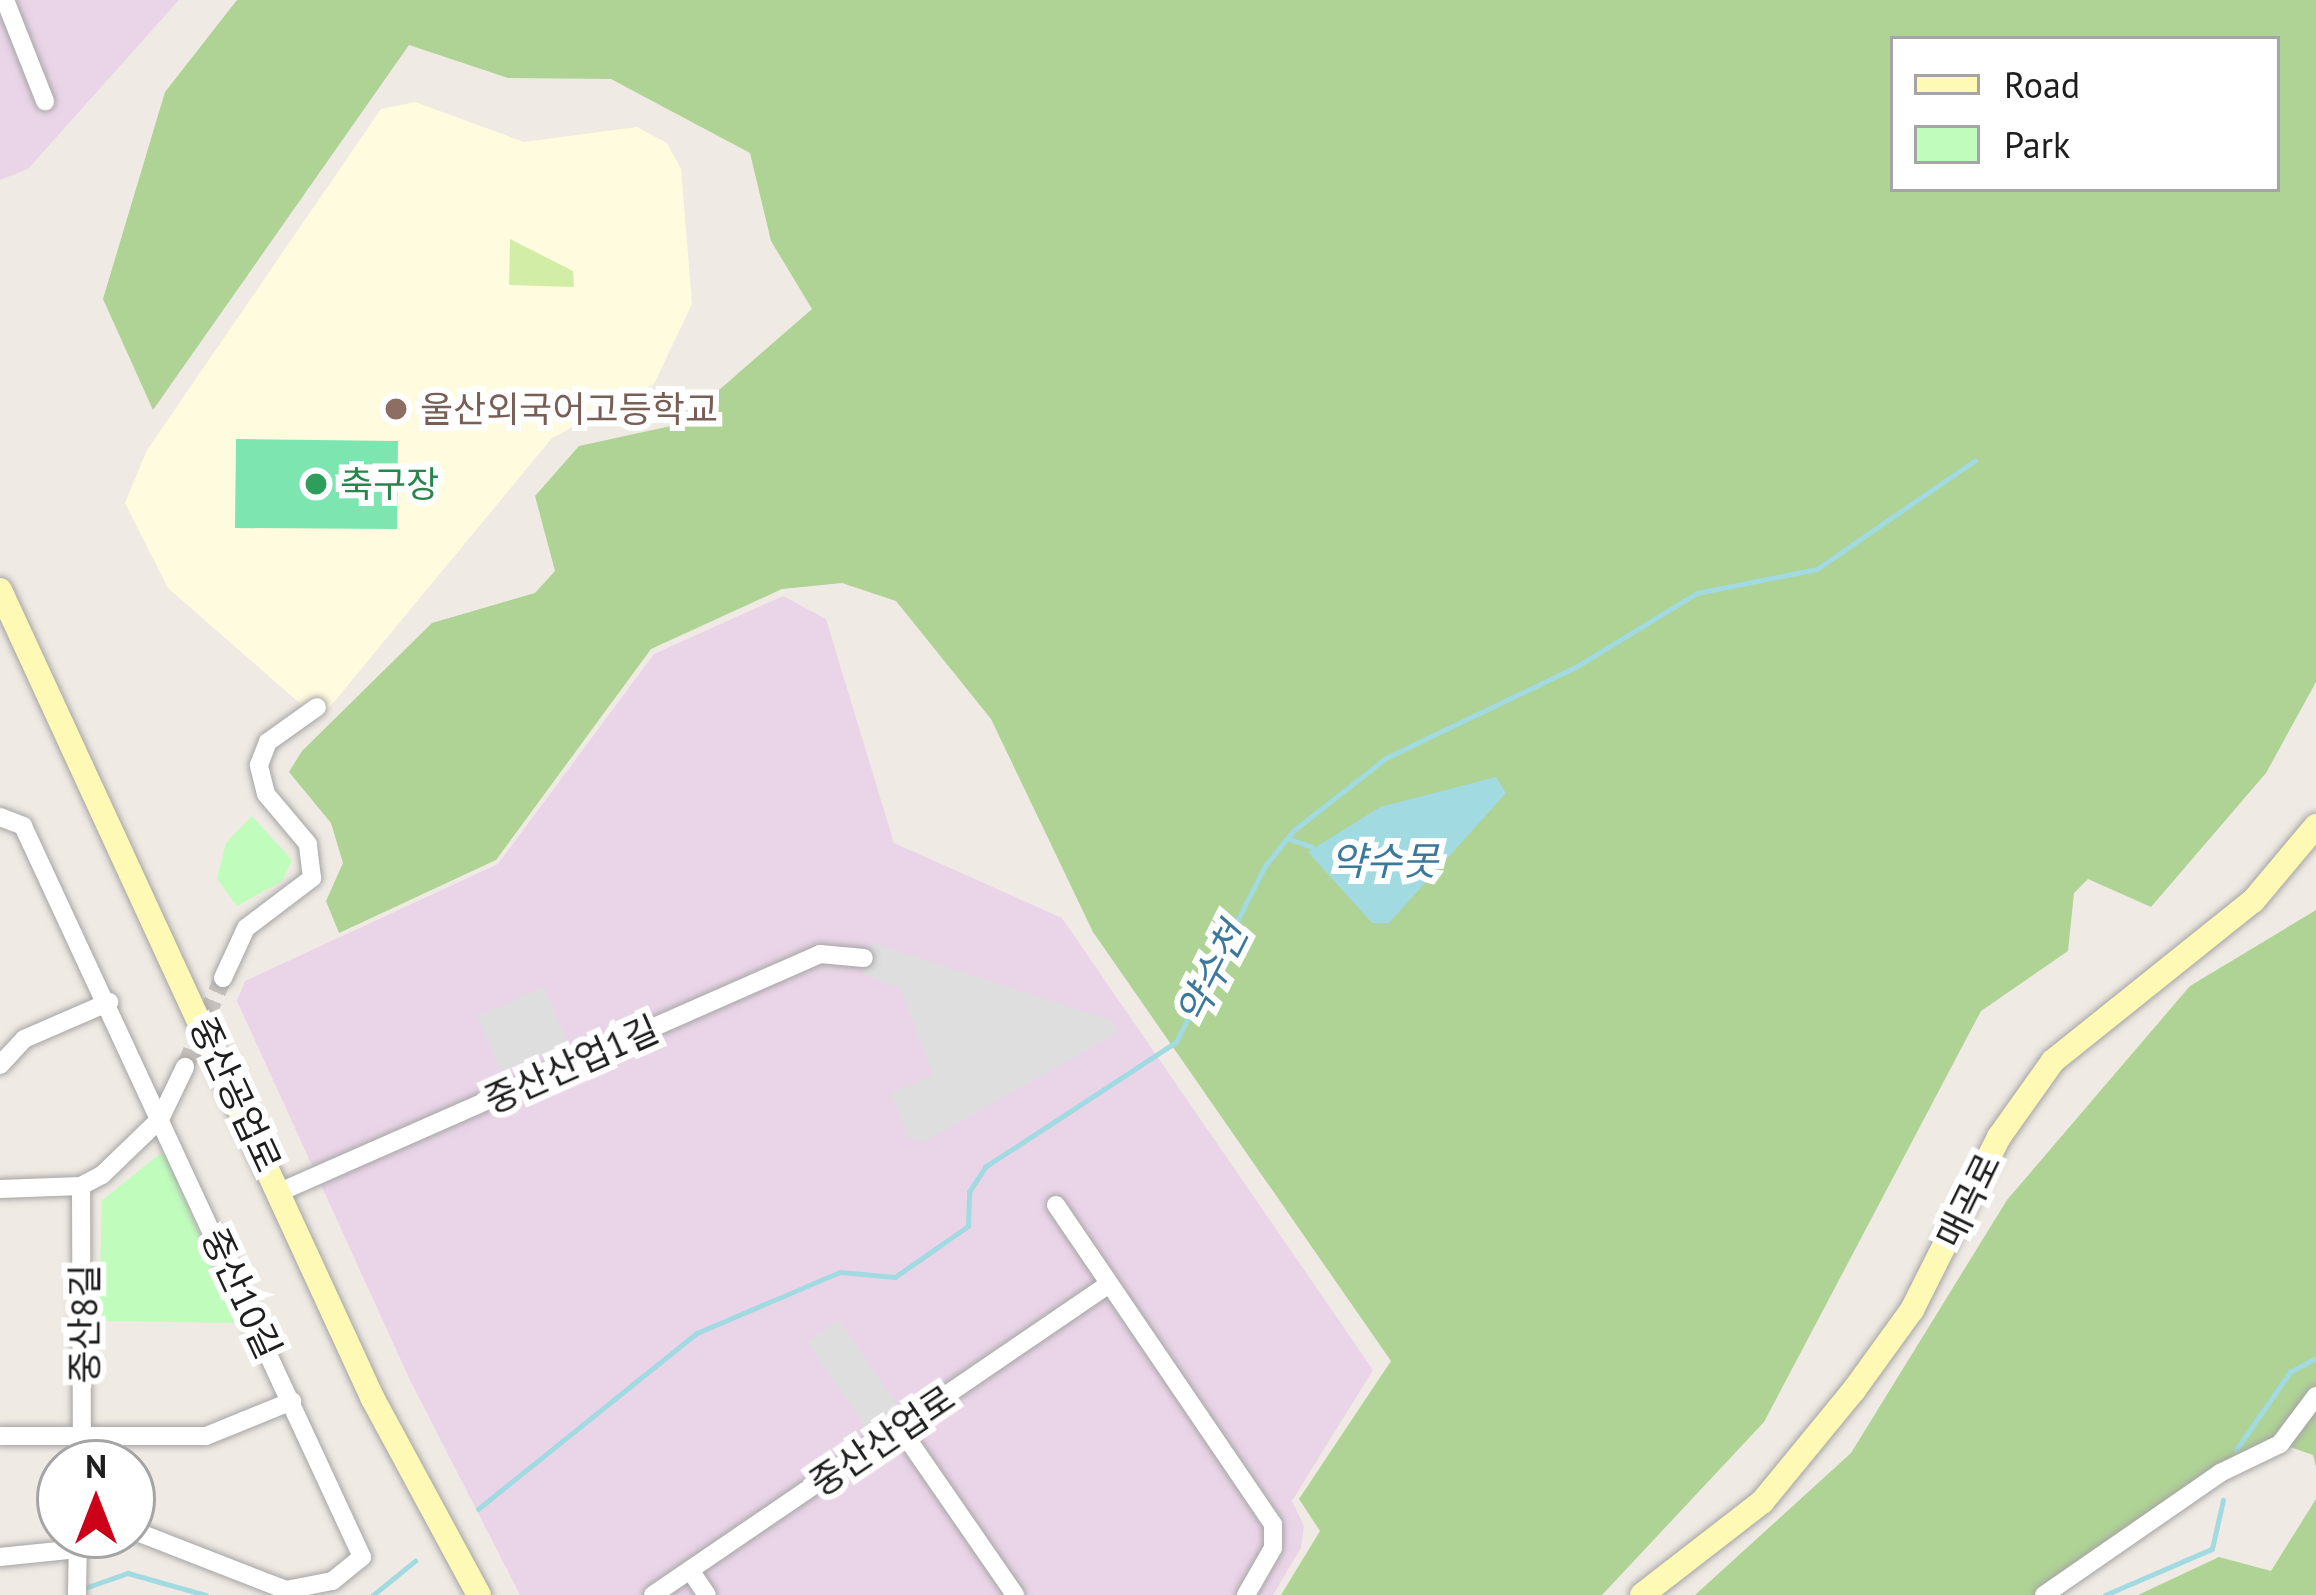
<!DOCTYPE html>
<html>
<head>
<meta charset="utf-8">
<style>
  body { margin:0 }
  #map { position:relative; width:2316px; height:1595px; overflow:hidden; background:#f0eae4; font-family:"PT Sans","Noto Sans KR",sans-serif }
  div>[style] { position:absolute }
  .industrial>* { inset:0; background:#ead5e8 }
  .education>* { inset:0; background:#fffbde }
  .grass>* { inset:0; background:#d2eea6 }
  .forest>* { inset:0; background:#afd295 }
  .park>* { inset:0; background:#c0fdbd }
  .pitch>* { inset:0; background:#7ce5b0 }
  .parking>* { inset:0; background:#dedede }
  .water>* { inset:0; background:#a1dae1 }
  .stream>* { height:4.5px; margin:-2.25px; padding:0 2.25px; transform-origin:2.25px; border-radius:2.25px; background:#a1dae1 }
  .street-tunnel>* { height:18px; margin-top:-9px; transform-origin:0; background:repeating-linear-gradient(90deg,#c6c1bc 0 18px,transparent 0 27px) }
  .roads { filter:drop-shadow(0 0 3px #a5a5a5) drop-shadow(0 0 3px #a5a5a5) }
  .street>* { height:18px; margin:-9px; padding:0 9px; transform-origin:9px; border-radius:9px; background:#fff }
  .secondary>* { height:24px; margin:-12px; padding:0 12px; transform-origin:12px; border-radius:12px; background:#fef9b4 }
  .dots>* { width:33px; height:33px; translate:-50% -50%; box-sizing:border-box; border:6px solid #fff; border-radius:50% }
  span { translate:-50% -50%; white-space:nowrap; text-align:center; line-height:1.15; -webkit-text-stroke:12px #fff; paint-order:stroke }
  .education-label { font-size:36px; color:#785e54 }
  .left { translate:0 -50%; text-align:left }
  .leisure-label { font-size:36px; color:#27864d }
  .street-label { font-size:36px; color:#1e1e1e }
  .water-label { font-size:39px; color:#3c789c; font-style:italic }
  .legend { position:absolute; left:1890px; top:36px; width:390px; height:156px; box-sizing:border-box; background:#fff; border:3px solid #a5a5a5; margin:0; padding:15px 21px; list-style:none; font-size:36px; color:#1e1e1e }
  .legend li { display:flex; align-items:center; gap:24px; height:60px }
  .legend b { width:60px; border:3px solid #a5a5a5 }
  .north { position:absolute; left:36px; top:1439px; width:120px; height:120px; box-sizing:border-box; background:#fff; border:3px solid #a5a5a5; border-radius:50%; rotate:0deg; font-size:33px; font-weight:700; line-height:48px; text-align:center; color:#1e1e1e }
  .north::after { content:''; display:block; margin:auto; width:42px; height:54px; background:#cd0019; clip-path:polygon(50% 0,100% 100%,50% 72%,0 100%) }
</style>
</head>
<body>
<div id="map">
  <div class="industrial">
    <i style="clip-path:polygon(0 0,179px 0,28px 169px,0 180px)"></i>
    <i style="clip-path:polygon(783px 596px,826px 619px,894px 843px,1062px 918px,1373px 1370px,1292px 1501px,1304px 1526px,1301px 1548px,1273px 1595px,520px 1595px,410px 1380px,237px 1001px,245px 981px,498px 864px,654px 654px)"></i>
  </div>
  <div class="education">
    <i style="clip-path:polygon(415px 102px,524px 142px,637px 127px,667px 143px,681px 169px,692px 304px,654px 384px,552px 438px,319px 720px,168px 588px,125px 503px,147px 450px,381px 109px)"></i>
  </div>
  <div class="grass">
    <i style="clip-path:polygon(510px 239px,573px 271px,574px 287px,509px 285px)"></i>
  </div>
  <div class="forest">
    <i style="clip-path:polygon(evenodd,237px 0,2316px 0,2316px 682px,2266px 773px,2151px 907px,2088px 879px,2074px 893px,2068px 951px,1981px 1011px,1764px 1422px,1602px 1595px,1281px 1595px,1320px 1531px,1299px 1499px,1391px 1361px,1093px 932px,991px 719px,896px 601px,842px 583px,782px 589px,651px 649px,496px 860px,339px 933px,326px 901px,343px 863px,331px 823px,289px 772px,302px 751px,432px 623px,535px 593px,555px 571px,535px 496px,579px 446px,680px 424px,812px 309px,771px 241px,750px 153px,611px 79px,508px 78px,409px 45px,153px 410px,103px 299px,165px 92px,237px 0,1893px 39px,2277px 39px,2277px 189px,1893px 189px,1893px 39px)"></i>
    <i style="clip-path:polygon(2316px 910px,2316px 1467px,2313px 1455px,2267px 1439px,2035px 1595px,1695px 1595px,1851px 1453px,2007px 1200px,2190px 986px)"></i>
    <i style="clip-path:polygon(2316px 1499px,2316px 1595px,2138px 1595px,2219px 1557px,2271px 1571px)"></i>
  </div>
  <div class="park">
    <i style="clip-path:polygon(252px 816px,292px 860px,282px 881px,237px 906px,217px 879px,226px 843px)"></i>
    <i style="clip-path:polygon(161px 1153px,167px 1157px,237px 1323px,99px 1321px,102px 1200px)"></i>
  </div>
  <div class="pitch">
    <i style="clip-path:polygon(236px 439px,398px 441px,397px 529px,235px 528px)"></i>
  </div>
  <div class="parking">
    <i style="clip-path:polygon(872px 943px,1111px 1020px,1117px 1033px,924px 1142px,907px 1137px,892px 1093px,933px 1075px,901px 989px,863px 974px)"></i>
    <i style="clip-path:polygon(544px 987px,568px 1043px,501px 1072px,477px 1016px)"></i>
    <i style="clip-path:polygon(839px 1320px,899px 1408px,867px 1429px,807px 1342px)"></i>
  </div>
  <div class="water">
    <i style="clip-path:polygon(1496px 777px,1506px 793px,1389px 923px,1372px 923px,1308px 852px,1380px 807px)"></i>
  </div>
  <div class="stream">
    <i style="left:1289px;top:839px;width:24px;rotate:19deg"></i>
    <i style="left:2236px;top:1450px;width:95px;rotate:-55.3deg"></i>
    <i style="left:2290px;top:1372px;width:30px;rotate:-28deg"></i>
    <i style="left:478px;top:1509px;width:281px;rotate:-38.8deg"></i>
    <i style="left:697px;top:1333px;width:155px;rotate:-23.1deg"></i>
    <i style="left:840px;top:1272px;width:55px;rotate:5.2deg"></i>
    <i style="left:895px;top:1277px;width:89px;rotate:-34.9deg"></i>
    <i style="left:968px;top:1226px;width:34px;rotate:-88deg"></i>
    <i style="left:969px;top:1192px;width:30px;rotate:-57deg"></i>
    <i style="left:985px;top:1167px;width:228px;rotate:-33.2deg"></i>
    <i style="left:1176px;top:1042px;width:197px;rotate:-63.2deg"></i>
    <i style="left:1265px;top:866px;width:45px;rotate:-51.3deg"></i>
    <i style="left:1293px;top:831px;width:118px;rotate:-38.1deg"></i>
    <i style="left:1386px;top:758px;width:211px;rotate:-25.6deg"></i>
    <i style="left:1576px;top:667px;width:142px;rotate:-31.4deg"></i>
    <i style="left:1697px;top:593px;width:122px;rotate:-11.3deg"></i>
    <i style="left:1817px;top:569px;width:191px;rotate:-34.5deg"></i>
    <i style="left:82px;top:1589px;width:49px;rotate:-19.2deg"></i>
    <i style="left:128px;top:1573px;width:81px;rotate:15.8deg"></i>
    <i style="left:373px;top:1595px;width:54px;rotate:-39deg"></i>
    <i style="left:2105px;top:1595px;width:116px;rotate:-23.3deg"></i>
    <i style="left:2212px;top:1549px;width:50px;rotate:-77.3deg"></i>
  </div>
  <div class="street-tunnel">
    <i style="left:185px;top:1067px;width:97px;rotate:-66.9deg"></i>
  </div>
  <div class="roads">
    <div class="street">
      <i style="left:5px;top:0;width:109px;rotate:68.4deg"></i>
      <i style="left:0;top:817px;width:25px;rotate:21deg"></i>
      <i style="left:23px;top:826px;width:806px;rotate:65.12deg"></i>
      <i style="left:362px;top:1557px;width:38px;rotate:141deg"></i>
      <i style="left:332px;top:1581px;width:47px;rotate:168.9deg"></i>
      <i style="left:286px;top:1590px;width:165px;rotate:-158.7deg"></i>
      <i style="left:223px;top:978px;width:55px;rotate:-65.3deg"></i>
      <i style="left:246px;top:928px;width:83px;rotate:-37.1deg"></i>
      <i style="left:312px;top:878px;width:34px;rotate:-97deg"></i>
      <i style="left:308px;top:844px;width:65px;rotate:-130deg"></i>
      <i style="left:266px;top:794px;width:30px;rotate:-104deg"></i>
      <i style="left:259px;top:765px;width:25px;rotate:-69deg"></i>
      <i style="left:268px;top:742px;width:60px;rotate:-35.5deg"></i>
      <i style="left:0;top:1065px;width:35px;rotate:-47deg"></i>
      <i style="left:24px;top:1039px;width:93px;rotate:-23.5deg"></i>
      <i style="left:81px;top:1186px;width:277px;rotate:89.8deg"></i>
      <i style="left:0;top:1189px;width:81px;rotate:-2.1deg"></i>
      <i style="left:81px;top:1186px;width:24px;rotate:-28deg"></i>
      <i style="left:102px;top:1175px;width:81px;rotate:-44deg"></i>
      <i style="left:160px;top:1119px;width:58px;rotate:-64.3deg"></i>
      <i style="left:282px;top:1191px;width:588px;rotate:-23.77deg"></i>
      <i style="left:820px;top:954px;width:44px;rotate:5.2deg"></i>
      <i style="left:1056px;top:1205px;width:386px;rotate:55.8deg"></i>
      <i style="left:1273px;top:1524px;width:24px;rotate:90deg"></i>
      <i style="left:1273px;top:1548px;width:54px;rotate:119.9deg"></i>
      <i style="left:900px;top:1428px;width:203px;rotate:55.4deg"></i>
      <i style="left:0;top:1436px;width:206px"></i>
      <i style="left:206px;top:1436px;width:93px;rotate:-22.1deg"></i>
      <i style="left:0;top:1557px;width:78px;rotate:-5.9deg"></i>
      <i style="left:690px;top:1570px;width:30px;rotate:56deg"></i>
      <i style="left:77px;top:1595px;width:60px;rotate:-89deg"></i>
      <i style="left:653px;top:1595px;width:552px;rotate:-34.29deg"></i>
      <i style="left:2044px;top:1595px;width:214px;rotate:-34.7deg"></i>
      <i style="left:2220px;top:1473px;width:67px;rotate:-25.8deg"></i>
      <i style="left:2280px;top:1444px;width:60px;rotate:-53.1deg"></i>
    </div>
    <div class="secondary">
      <i style="left:0;top:590px;width:891px;rotate:65.25deg"></i>
      <i style="left:373px;top:1399px;width:223px;rotate:61.6deg"></i>
      <i style="left:1642px;top:1595px;width:152px;rotate:-37.8deg"></i>
      <i style="left:1762px;top:1502px;width:145px;rotate:-50.6deg"></i>
      <i style="left:1854px;top:1390px;width:99px;rotate:-54.1deg"></i>
      <i style="left:1912px;top:1310px;width:194px;rotate:-63.3deg"></i>
      <i style="left:1999px;top:1137px;width:93px;rotate:-54.6deg"></i>
      <i style="left:2053px;top:1061px;width:256px;rotate:-38.7deg"></i>
      <i style="left:2253px;top:901px;width:98px;rotate:-50deg"></i>
    </div>
  </div>
  <div class="dots">
    <i style="left:396px;top:409px;background:#8d6e63"></i>
    <i style="left:316px;top:484px;background:#2e9e5b"></i>
  </div>
  <div class="education-label">
    <span class="left" style="left:420px;top:409px">울산외국어고등학교</span>
  </div>
  <div class="leisure-label">
    <span class="left" style="left:340px;top:484px">축구장</span>
  </div>
  <div class="street-label">
    <span style="left:571px;top:1064px;rotate:-24deg">중산산업1길</span>
    <span style="left:236px;top:1094px;rotate:65deg">중산공업로</span>
    <span style="left:1968px;top:1200px;rotate:-64deg">매곡로</span>
    <span style="left:242px;top:1293px;rotate:65deg">중산10길</span>
    <span style="left:84px;top:1324px;rotate:-90deg">중산8길</span>
    <span style="left:882px;top:1440px;rotate:-34deg">중산산업로</span>
  </div>
  <div class="water-label">
    <span style="left:1384px;top:861px">약수못</span>
    <span style="left:1212px;top:974px;rotate:-63deg">약수천</span>
  </div>
  <ul class="legend">
  <li><b style="height:15px;background:#fef9b4"></b>Road</li>
  <li><b style="height:33px;background:#c0fdbd"></b>Park</li>
  </ul>
  <div class="north">N</div>
</div>
</body>
</html>
